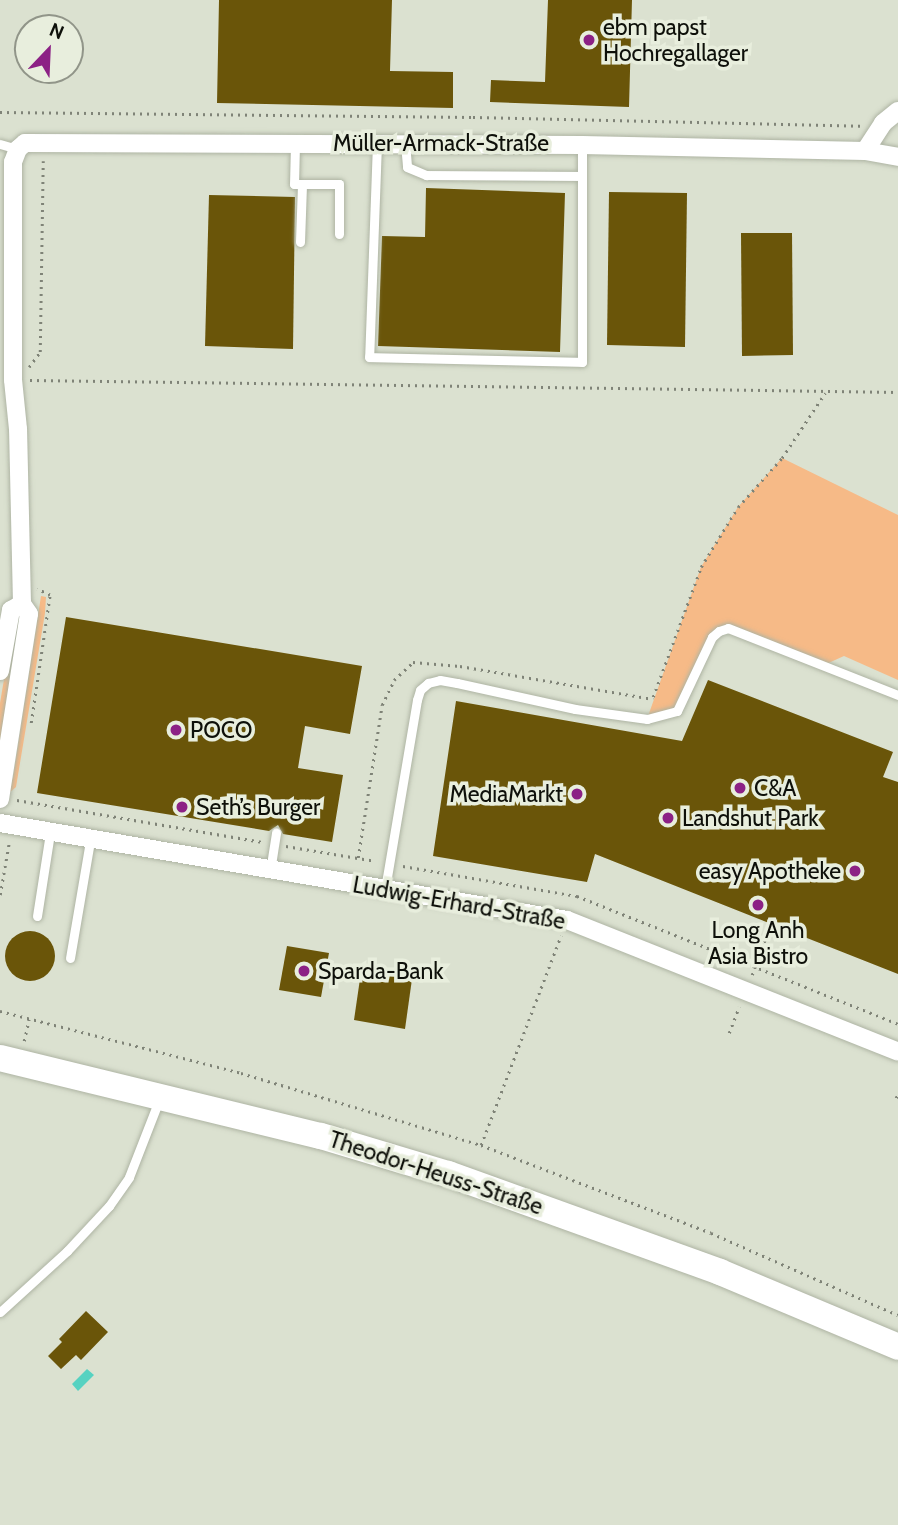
<!DOCTYPE html>
<html>
<head>
<meta charset="utf-8">
<style>
  body { margin:0 }
  #map { position:relative; width:898px; height:1525px; overflow:hidden; background:#dbe1d0; font-family:Cabin,sans-serif }
  div>[style] { position:absolute }
  .green>* { inset:0; background:#f6ba87 }
  .water>* { inset:0; background:#56d2c1 }
  .building>* { inset:0; background:#6a5509 }
  .round { border-radius:50% }
  .path>* { height:2.5px; margin-top:-1.25px; transform-origin:0; background:repeating-linear-gradient(90deg,#7f8377 0 2px,transparent 0 7px) }
  .roads { filter:drop-shadow(0 0 2px #aeb4a3) drop-shadow(0 0 2px #aeb4a3) }
  .service>* { height:9px; margin:-4.5px; padding:0 4.5px; transform-origin:4.5px; border-radius:4.5px; background:#fff }
  .minor>* { height:18px; margin:-9px; padding:0 9px; transform-origin:9px; border-radius:9px; background:#fff }
  .secondary>* { height:26px; margin:-13px; padding:0 13px; transform-origin:13px; border-radius:13px; background:#fff }
  .dots>* { width:19px; height:19px; translate:-50% -50%; box-sizing:border-box; border:4px solid #e8eedd; border-radius:50% }
  span { translate:-50% -50%; white-space:nowrap; text-align:center; line-height:1.15; -webkit-text-stroke:7px #e8eedd; paint-order:stroke }
  .poi-label { font-size:23px; color:#0e100a }
  .left { translate:0 -50%; text-align:left }
  .right { translate:-100% -50%; text-align:right }
  .street-label { font-size:23px; color:#0e100a }
  .north { position:absolute; left:14px; top:14px; width:70px; height:70px; box-sizing:border-box; background:#e8eedd; border:2px solid #919589; border-radius:50%; rotate:23deg; font-size:19px; font-weight:700; line-height:28px; text-align:center; color:#0e100a }
  .north::after { content:''; display:block; margin:auto; width:24px; height:32px; background:#8c2185; clip-path:polygon(50% 0,100% 100%,50% 72%,0 100%) }
</style>
</head>
<body>
<div id="map">
  <div class="green">
    <i style="clip-path:polygon(782px 458px,898px 515px,898px 680px,844px 656px,824px 665px,744px 633px,719px 631px,677px 711px,647px 719px,701px 567px,738px 507px)"></i>
    <i style="clip-path:polygon(41px 596px,46px 597px,45px 613px,16px 787px,8px 794px,6px 783px,13px 778px)"></i>
    <i style="clip-path:polygon(22px 614px,0 756px,0 703px,15px 615px)"></i>
  </div>
  <div class="water">
    <i style="clip-path:polygon(87px 1369px,94px 1375px,78px 1391px,72px 1384px)"></i>
  </div>
  <div class="building">
    <i style="clip-path:polygon(219px 0,392px 0,390px 71px,453px 72px,453px 108px,217px 103px)"></i>
    <i style="clip-path:polygon(548px 0,632px 0,629px 107px,490px 102px,491px 80px,545px 82px)"></i>
    <i style="clip-path:polygon(426px 188px,565px 193px,560px 352px,378px 346px,382px 236px,425px 237px)"></i>
    <i style="clip-path:polygon(609px 192px,687px 193px,685px 347px,607px 345px)"></i>
    <i style="clip-path:polygon(209px 195px,295px 197px,293px 349px,205px 346px)"></i>
    <i style="clip-path:polygon(741px 233px,792px 233px,793px 355px,742px 356px)"></i>
    <i style="clip-path:polygon(66px 617px,362px 666px,350px 734px,305px 726px,298px 768px,343px 775px,332px 842px,283px 834px,278px 825px,269px 831px,37px 793px)"></i>
    <i style="clip-path:polygon(708px 680px,893px 752px,883px 777px,898px 782px,898px 974px,595px 854px,587px 882px,433px 856px,456px 701px,682px 741px)"></i>
    <i class="round" style="left:5px;top:931px;width:50px;height:50px"></i>
    <i style="clip-path:polygon(287px 946px,329px 953px,321px 997px,279px 990px)"></i>
    <i style="clip-path:polygon(361px 972px,412px 979px,405px 1029px,354px 1020px)"></i>
    <i style="clip-path:polygon(86px 1311px,108px 1332px,81px 1360px,76px 1355px,61px 1369px,48px 1356px,62px 1342px,59px 1339px)"></i>
  </div>
  <div class="path">
    <i style="left:0;top:112px;width:473px;rotate:0.6deg"></i>
    <i style="left:473px;top:117px;width:388px;rotate:1.3deg"></i>
    <i style="left:29px;top:367px;width:19px;rotate:-54deg"></i>
    <i style="left:40px;top:352px;width:191px;rotate:-89.1deg"></i>
    <i style="left:30px;top:380px;width:868px;rotate:0.79deg"></i>
    <i style="left:653px;top:697px;width:139px;rotate:-69.7deg"></i>
    <i style="left:701px;top:567px;width:70px;rotate:-58.3deg"></i>
    <i style="left:738px;top:507px;width:66px;rotate:-48.1deg"></i>
    <i style="left:782px;top:458px;width:78px;rotate:-56.5deg"></i>
    <i style="left:31px;top:723px;width:129px;rotate:-81.6deg"></i>
    <i style="left:50px;top:595px;width:14px;rotate:-155deg"></i>
    <i style="left:17px;top:800px;width:249px;rotate:9.7deg"></i>
    <i style="left:286px;top:846px;width:91px;rotate:9.5deg"></i>
    <i style="left:358px;top:858px;width:155px;rotate:-81.1deg"></i>
    <i style="left:382px;top:705px;width:28px;rotate:-64deg"></i>
    <i style="left:394px;top:680px;width:26px;rotate:-43deg"></i>
    <i style="left:413px;top:662px;width:47px;rotate:4.9deg"></i>
    <i style="left:460px;top:666px;width:196px;rotate:9.7deg"></i>
    <i style="left:403px;top:866px;width:177px;rotate:9.8deg"></i>
    <i style="left:577px;top:896px;width:346px;rotate:21.7deg"></i>
    <i style="left:0;top:895px;width:53px;rotate:-80.2deg"></i>
    <i style="left:752px;top:975px;width:55px;rotate:-69.9deg"></i>
    <i style="left:0;top:1011px;width:249px;rotate:14.4deg"></i>
    <i style="left:241px;top:1073px;width:251px;rotate:16.7deg"></i>
    <i style="left:481px;top:1145px;width:246px;rotate:20.9deg"></i>
    <i style="left:711px;top:1233px;width:204px;rotate:23.7deg"></i>
    <i style="left:729px;top:1033px;width:28px;rotate:-69deg"></i>
    <i style="left:24px;top:1041px;width:22px;rotate:-77deg"></i>
    <i style="left:896px;top:1098px;width:5px;rotate:-68deg"></i>
    <i style="left:481px;top:1145px;width:224px;rotate:-69.1deg"></i>
  </div>
  <div class="roads">
    <div class="service">
      <i style="left:377px;top:143px;width:214px;rotate:92.1deg"></i>
      <i style="left:369px;top:357px;width:213px;rotate:1.3deg"></i>
      <i style="left:582px;top:362px;width:217px;rotate:-90deg"></i>
      <i style="left:405px;top:143px;width:24px;rotate:85deg"></i>
      <i style="left:407px;top:167px;width:21px;rotate:23deg"></i>
      <i style="left:426px;top:175px;width:156px;rotate:0.4deg"></i>
      <i style="left:0;top:144px;width:19px;rotate:16deg"></i>
      <i style="left:295px;top:144px;width:40px;rotate:91.4deg"></i>
      <i style="left:294px;top:184px;width:45px"></i>
      <i style="left:339px;top:184px;width:50px;rotate:90deg"></i>
      <i style="left:300px;top:242px;width:58px;rotate:-88deg"></i>
      <i style="left:270px;top:871px;width:39px;rotate:-81deg"></i>
      <i style="left:385px;top:889px;width:192px;rotate:-80.4deg"></i>
      <i style="left:417px;top:700px;width:10px;rotate:-73deg"></i>
      <i style="left:420px;top:690px;width:11px;rotate:-41deg"></i>
      <i style="left:428px;top:683px;width:12px;rotate:-14deg"></i>
      <i style="left:440px;top:680px;width:17px;rotate:10deg"></i>
      <i style="left:457px;top:683px;width:121px;rotate:12.4deg"></i>
      <i style="left:575px;top:709px;width:73px;rotate:7.9deg"></i>
      <i style="left:647px;top:719px;width:31px;rotate:-15deg"></i>
      <i style="left:677px;top:711px;width:82px;rotate:-64.7deg"></i>
      <i style="left:712px;top:637px;width:9px;rotate:-41deg"></i>
      <i style="left:719px;top:631px;width:9px;rotate:-18deg"></i>
      <i style="left:728px;top:628px;width:183px;rotate:21.5deg"></i>
      <i style="left:37px;top:916px;width:84px;rotate:-81.1deg"></i>
      <i style="left:70px;top:958px;width:119px;rotate:-80.3deg"></i>
      <i style="left:0;top:1312px;width:91px;rotate:-42.3deg"></i>
      <i style="left:67px;top:1251px;width:62px;rotate:-47deg"></i>
      <i style="left:109px;top:1206px;width:35px;rotate:-55deg"></i>
      <i style="left:129px;top:1177px;width:83px;rotate:-68.7deg"></i>
    </div>
    <div class="minor">
      <i style="left:865px;top:151px;width:33px;rotate:-57deg"></i>
      <i style="left:883px;top:123px;width:19px;rotate:-39deg"></i>
      <i style="left:0;top:671px;width:62px;rotate:-79.8deg"></i>
      <i style="left:11px;top:610px;width:13px;rotate:-29deg"></i>
      <i style="left:0;top:799px;width:187px;rotate:-81.1deg"></i>
      <i style="left:29px;top:614px;width:12px;rotate:-125deg"></i>
      <i style="left:22px;top:604px;width:175px;rotate:-91.3deg"></i>
      <i style="left:18px;top:429px;width:49px;rotate:-95.8deg"></i>
      <i style="left:13px;top:380px;width:218px;rotate:-90deg"></i>
      <i style="left:13px;top:162px;width:14px;rotate:-69deg"></i>
      <i style="left:18px;top:149px;width:9px;rotate:-41deg"></i>
      <i style="left:25px;top:143px;width:557px;rotate:0.21deg"></i>
      <i style="left:582px;top:145px;width:283px;rotate:1.2deg"></i>
      <i style="left:865px;top:151px;width:34px;rotate:10deg"></i>
      <i style="left:0;top:823px;width:575px;rotate:9.71deg"></i>
      <i style="left:567px;top:920px;width:356px;rotate:21.7deg"></i>
    </div>
    <div class="secondary">
      <i style="left:0;top:1058px;width:330px;rotate:13.7deg"></i>
      <i style="left:321px;top:1136px;width:133px;rotate:16.7deg"></i>
      <i style="left:448px;top:1174px;width:289px;rotate:19.8deg"></i>
      <i style="left:720px;top:1272px;width:193px;rotate:22.8deg"></i>
    </div>
  </div>
  <div class="dots">
    <i style="left:589px;top:40px;background:#8c2185"></i>
    <i style="left:176px;top:730px;background:#8c2185"></i>
    <i style="left:740px;top:788px;background:#8c2185"></i>
    <i style="left:577px;top:794px;background:#8c2185"></i>
    <i style="left:182px;top:807px;background:#8c2185"></i>
    <i style="left:668px;top:818px;background:#8c2185"></i>
    <i style="left:855px;top:871px;background:#8c2185"></i>
    <i style="left:758px;top:905px;background:#8c2185"></i>
    <i style="left:304px;top:971px;background:#8c2185"></i>
  </div>
  <div class="poi-label">
    <span class="left" style="left:603px;top:40px">ebm papst<br>Hochregallager</span>
    <span class="left" style="left:190px;top:730px">POCO</span>
    <span class="left" style="left:754px;top:788px">C&amp;A</span>
    <span class="right" style="left:563px;top:794px">MediaMarkt</span>
    <span class="left" style="left:196px;top:807px">Seth’s Burger</span>
    <span class="left" style="left:682px;top:818px">Landshut Park</span>
    <span class="right" style="left:841px;top:871px">easy Apotheke</span>
    <span style="left:758px;top:943px">Long Anh<br>Asia Bistro</span>
    <span class="left" style="left:318px;top:971px">Sparda-Bank</span>
  </div>
  <div class="street-label">
    <span style="left:441px;top:143px">Müller-Armack-Straße</span>
    <span style="left:459px;top:903px;rotate:10deg">Ludwig-Erhard-Straße</span>
    <span style="left:436px;top:1173px;rotate:18deg">Theodor-Heuss-Straße</span>
  </div>
  <div class="north">N</div>
</div>
</body>
</html>
